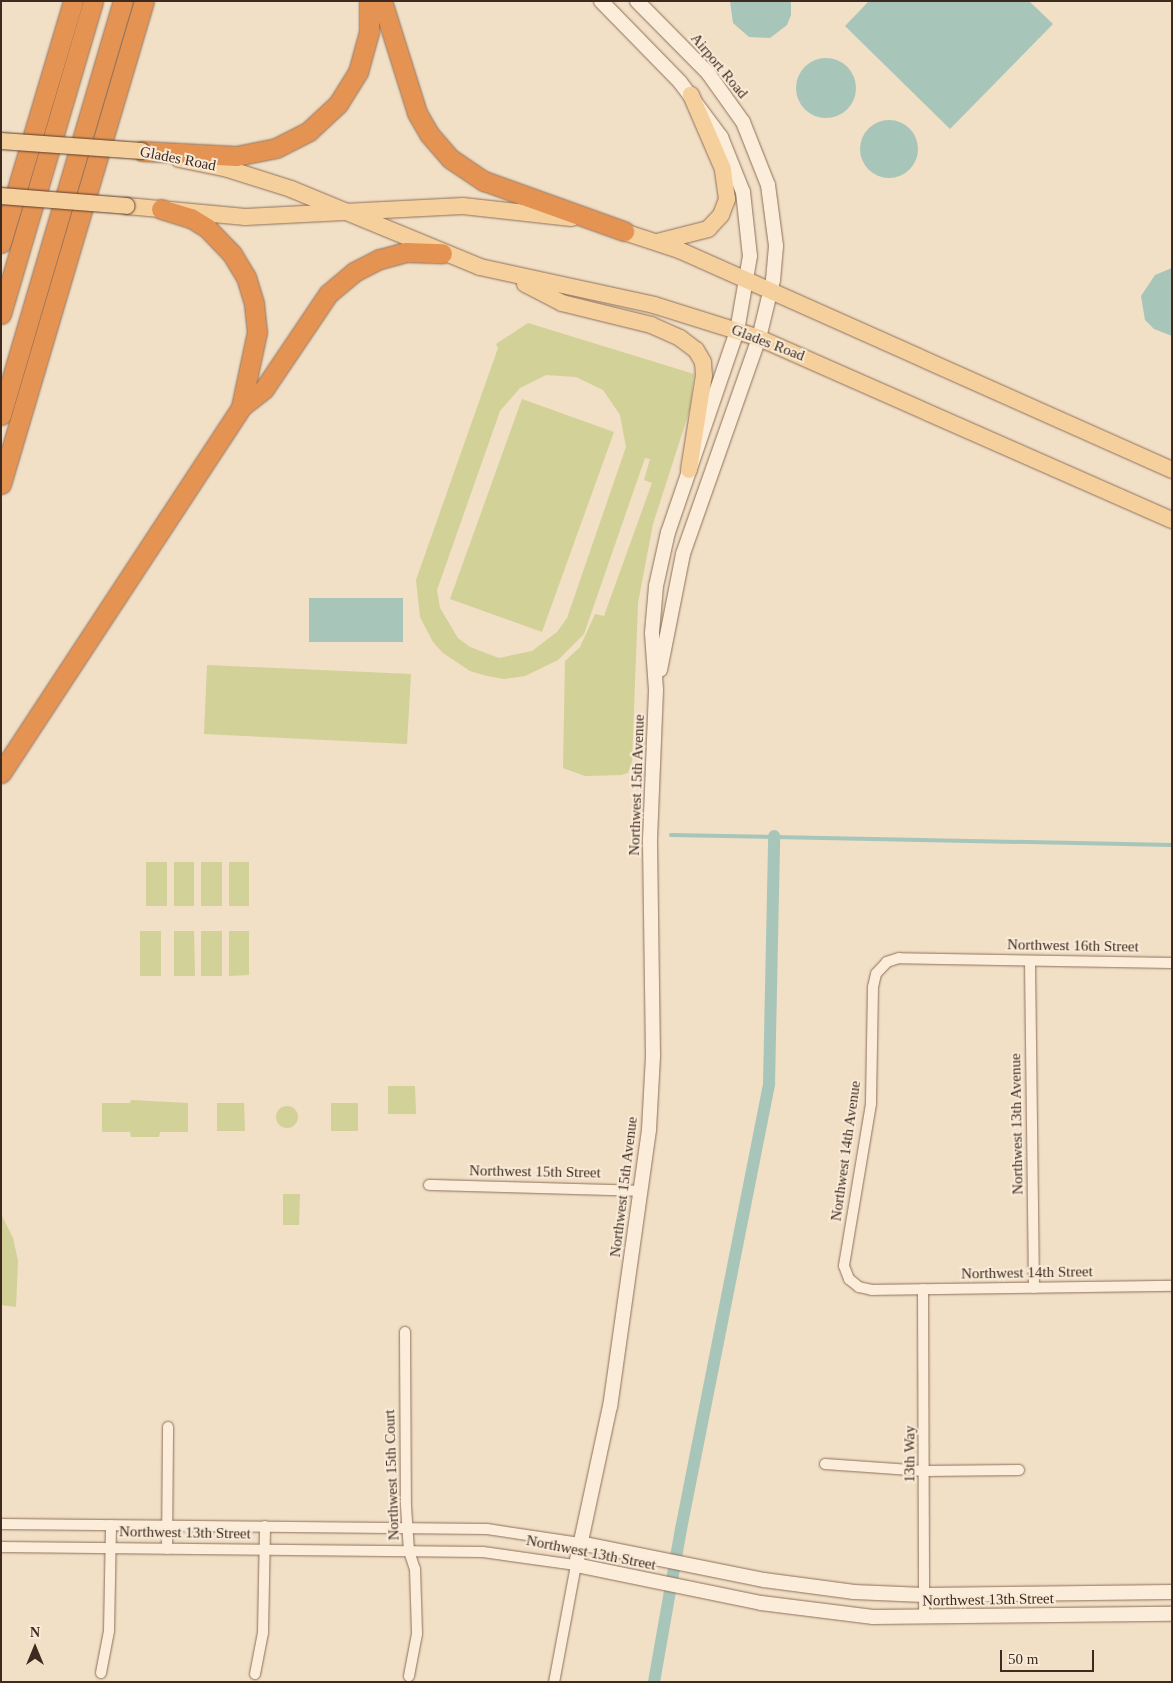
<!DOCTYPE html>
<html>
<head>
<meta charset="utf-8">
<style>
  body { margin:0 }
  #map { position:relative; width:1173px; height:1683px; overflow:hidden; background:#f1dfc6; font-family:"Times New Roman",serif }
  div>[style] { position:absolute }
  .green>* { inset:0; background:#d1d198 }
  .round { border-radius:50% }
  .water>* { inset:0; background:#a7c5b9 }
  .stream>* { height:4px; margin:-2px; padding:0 2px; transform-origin:2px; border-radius:2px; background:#a7c5b9 }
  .canal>* { height:12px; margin:-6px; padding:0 6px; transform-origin:6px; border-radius:6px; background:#a7c5b9 }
  .roads { filter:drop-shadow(0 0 1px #8e705a) drop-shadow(0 0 1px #8e705a) }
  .street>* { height:10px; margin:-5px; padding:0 5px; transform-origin:5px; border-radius:5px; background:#fbedda }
  .secondary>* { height:14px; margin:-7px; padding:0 7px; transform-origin:7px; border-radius:7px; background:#fbedda }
  .primary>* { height:16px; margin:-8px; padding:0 8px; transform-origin:8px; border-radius:8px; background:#f6d09c }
  .highway>* { height:19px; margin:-9.5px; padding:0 9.5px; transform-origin:9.5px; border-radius:9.5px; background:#e59352 }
  .bridges { filter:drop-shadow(0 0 1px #5c3e2e) drop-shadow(0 0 1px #5c3e2e) }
  .primary-bridge>* { height:16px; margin:-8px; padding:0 8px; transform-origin:8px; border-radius:8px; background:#f6d09c }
  span { translate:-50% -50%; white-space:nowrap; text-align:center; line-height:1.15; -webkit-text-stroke:4px #f8ead6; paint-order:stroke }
  .street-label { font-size:15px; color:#3e2a1f }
  .frame { position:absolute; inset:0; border:2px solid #3e2a1f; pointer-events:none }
  .north { position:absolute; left:10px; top:1623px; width:50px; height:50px; -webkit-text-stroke:4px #f8ead6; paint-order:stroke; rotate:0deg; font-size:14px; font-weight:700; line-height:20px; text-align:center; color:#3e2a1f }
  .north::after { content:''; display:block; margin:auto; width:18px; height:22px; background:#3e2a1f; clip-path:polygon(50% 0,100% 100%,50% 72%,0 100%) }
  .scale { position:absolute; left:1000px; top:1650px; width:94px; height:22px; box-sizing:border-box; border:2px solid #3e2a1f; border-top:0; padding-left:6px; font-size:15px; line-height:18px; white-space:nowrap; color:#3e2a1f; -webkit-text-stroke:4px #f8ead6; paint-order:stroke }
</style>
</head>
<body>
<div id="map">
  <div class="green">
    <i style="clip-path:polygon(evenodd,528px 323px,694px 374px,690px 409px,653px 524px,638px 603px,632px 762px,628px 773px,621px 775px,585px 776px,563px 768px,565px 661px,580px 647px,595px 614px,604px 616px,652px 483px,644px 480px,650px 459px,645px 458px,584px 634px,558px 660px,525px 676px,504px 679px,487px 676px,470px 671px,443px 653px,433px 642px,420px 617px,416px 580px,498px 348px,496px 344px,528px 323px,546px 375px,576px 377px,603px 390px,620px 415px,626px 447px,567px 618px,557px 632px,532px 651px,499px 658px,470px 647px,458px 638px,440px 608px,437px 590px,500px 411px,520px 388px,546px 375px)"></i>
    <i style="clip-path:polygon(522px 399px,614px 432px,542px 632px,450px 599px)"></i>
    <i style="clip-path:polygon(207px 665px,411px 674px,407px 744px,204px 734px)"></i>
    <i style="clip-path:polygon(146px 862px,167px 862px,167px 906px,146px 906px)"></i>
    <i style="clip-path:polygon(174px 862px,194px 862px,194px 906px,174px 906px)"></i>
    <i style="clip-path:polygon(201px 862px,222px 862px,222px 906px,201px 906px)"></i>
    <i style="clip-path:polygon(229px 862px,249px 862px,249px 906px,229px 906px)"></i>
    <i style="clip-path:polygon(140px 931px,161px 931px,161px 976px,140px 976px)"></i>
    <i style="clip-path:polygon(174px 931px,194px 931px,195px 976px,174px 976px)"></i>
    <i style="clip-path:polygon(201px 931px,222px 931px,222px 976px,201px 976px)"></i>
    <i style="clip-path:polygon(229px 931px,249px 931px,249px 975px,229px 976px)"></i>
    <i style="clip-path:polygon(388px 1086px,415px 1086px,416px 1114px,388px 1114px)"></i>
    <i style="clip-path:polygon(131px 1100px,188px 1103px,188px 1132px,160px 1132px,159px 1137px,131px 1137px,130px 1132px,102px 1132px,102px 1103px,130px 1103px)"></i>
    <i style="clip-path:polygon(217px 1103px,244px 1103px,245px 1131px,217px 1131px)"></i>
    <i style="clip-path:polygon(331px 1103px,358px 1103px,358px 1131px,331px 1131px)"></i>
    <i class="round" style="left:276px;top:1106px;width:22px;height:22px"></i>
    <i style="clip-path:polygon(283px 1194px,300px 1194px,299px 1225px,283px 1225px)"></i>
    <i style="clip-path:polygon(1px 1214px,13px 1238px,18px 1261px,16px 1307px,1px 1305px)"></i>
  </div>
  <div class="water">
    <i style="clip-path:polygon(730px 1px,791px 1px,791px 15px,787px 25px,770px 38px,749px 37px,733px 23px)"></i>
    <i style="clip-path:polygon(869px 1px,1029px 1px,1053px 24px,950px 129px,845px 26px)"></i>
    <i class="round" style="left:796px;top:58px;width:60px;height:60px"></i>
    <i class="round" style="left:860px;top:120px;width:58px;height:58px"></i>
    <i style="clip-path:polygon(1172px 268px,1172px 336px,1154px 329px,1145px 320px,1141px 296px,1155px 275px)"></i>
    <i style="clip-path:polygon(309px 598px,403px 598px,403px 642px,309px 642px)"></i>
  </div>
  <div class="stream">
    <i style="left:671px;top:835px;width:501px;rotate:1.14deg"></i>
  </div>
  <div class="canal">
    <i style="left:654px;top:1682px;width:155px;rotate:-80deg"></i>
    <i style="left:681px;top:1529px;width:454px;rotate:-78.8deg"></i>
    <i style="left:769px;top:1084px;width:248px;rotate:-88.8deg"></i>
  </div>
  <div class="roads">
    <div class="street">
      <i style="left:1030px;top:961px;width:327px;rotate:89.3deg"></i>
      <i style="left:1172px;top:963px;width:273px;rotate:-179deg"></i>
      <i style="left:899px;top:958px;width:13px;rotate:162deg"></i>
      <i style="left:887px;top:962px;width:16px;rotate:133deg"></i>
      <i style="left:876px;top:974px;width:13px;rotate:103deg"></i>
      <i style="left:873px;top:987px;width:117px;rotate:91deg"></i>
      <i style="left:871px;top:1104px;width:164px;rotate:99.5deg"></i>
      <i style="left:844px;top:1266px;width:14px;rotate:69deg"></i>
      <i style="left:849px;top:1279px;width:13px;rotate:39deg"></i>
      <i style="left:859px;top:1287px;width:13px;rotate:13deg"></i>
      <i style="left:872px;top:1290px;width:300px;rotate:-0.8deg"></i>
      <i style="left:429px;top:1185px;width:212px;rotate:1.6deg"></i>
      <i style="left:923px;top:1289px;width:328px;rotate:89.8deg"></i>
      <i style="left:405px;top:1332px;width:174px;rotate:89.7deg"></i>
      <i style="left:406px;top:1506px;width:45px;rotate:86.2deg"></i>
      <i style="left:409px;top:1551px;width:19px;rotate:72deg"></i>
      <i style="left:415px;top:1569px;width:65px;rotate:88.2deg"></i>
      <i style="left:417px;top:1634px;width:43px;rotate:100.8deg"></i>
      <i style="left:825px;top:1464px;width:100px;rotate:4deg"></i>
      <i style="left:925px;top:1471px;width:94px;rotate:-0.6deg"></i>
      <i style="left:1px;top:1524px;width:486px;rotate:0.6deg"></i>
      <i style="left:487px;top:1529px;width:94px;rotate:8.6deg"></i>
      <i style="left:1px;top:1547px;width:482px;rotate:0.6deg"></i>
      <i style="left:483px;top:1552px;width:94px;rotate:8deg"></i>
      <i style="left:576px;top:1565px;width:119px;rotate:100.6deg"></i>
      <i style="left:167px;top:1549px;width:122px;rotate:-89.5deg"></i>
      <i style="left:101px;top:1673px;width:43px;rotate:-79.2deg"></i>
      <i style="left:109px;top:1631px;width:106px;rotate:-88.9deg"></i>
      <i style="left:255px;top:1674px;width:42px;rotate:-79deg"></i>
      <i style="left:263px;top:1633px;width:107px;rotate:-88.9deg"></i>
    </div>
    <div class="secondary">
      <i style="left:601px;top:1px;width:113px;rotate:45.7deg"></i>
      <i style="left:680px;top:82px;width:69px;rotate:53.3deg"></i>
      <i style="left:721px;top:137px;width:59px;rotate:68.2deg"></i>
      <i style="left:743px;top:192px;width:64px;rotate:83.8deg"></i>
      <i style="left:750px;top:256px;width:76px;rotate:99.8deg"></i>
      <i style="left:737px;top:331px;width:213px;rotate:108.9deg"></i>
      <i style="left:668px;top:532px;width:55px;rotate:102.5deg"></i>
      <i style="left:656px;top:586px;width:47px;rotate:94.9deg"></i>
      <i style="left:652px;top:633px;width:57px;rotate:86deg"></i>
      <i style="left:656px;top:690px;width:152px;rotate:92.3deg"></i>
      <i style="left:650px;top:842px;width:214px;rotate:89.2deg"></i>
      <i style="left:653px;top:1056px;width:74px;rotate:93.1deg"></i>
      <i style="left:649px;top:1130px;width:279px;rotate:98deg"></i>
      <i style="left:610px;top:1406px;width:163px;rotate:102.1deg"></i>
      <i style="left:576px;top:1565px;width:189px;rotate:11.6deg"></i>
      <i style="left:761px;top:1603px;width:113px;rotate:7.1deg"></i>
      <i style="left:873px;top:1617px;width:299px;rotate:-0.6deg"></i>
      <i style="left:637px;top:1px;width:101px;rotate:45.4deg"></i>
      <i style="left:708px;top:73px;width:60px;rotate:54.5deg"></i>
      <i style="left:743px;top:122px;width:68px;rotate:68.4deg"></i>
      <i style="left:768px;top:185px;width:62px;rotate:82.5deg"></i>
      <i style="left:776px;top:246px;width:34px;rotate:95deg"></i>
      <i style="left:773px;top:280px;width:60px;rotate:103.6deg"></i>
      <i style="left:759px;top:338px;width:229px;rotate:109.4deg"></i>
      <i style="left:683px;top:554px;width:118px;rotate:101.2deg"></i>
      <i style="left:580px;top:1543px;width:188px;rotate:11.4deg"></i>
      <i style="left:764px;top:1580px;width:91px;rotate:7.6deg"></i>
      <i style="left:854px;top:1592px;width:70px;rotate:2.5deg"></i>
      <i style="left:924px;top:1595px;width:248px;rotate:-0.7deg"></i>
    </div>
    <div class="primary">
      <i style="left:179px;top:159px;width:50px;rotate:11.5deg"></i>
      <i style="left:228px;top:169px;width:66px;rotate:17.6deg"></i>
      <i style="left:291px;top:189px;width:204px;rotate:22.4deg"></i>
      <i style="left:480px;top:267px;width:178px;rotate:12.3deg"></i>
      <i style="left:654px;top:305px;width:110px;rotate:17.4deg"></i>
      <i style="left:759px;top:338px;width:451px;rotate:23.8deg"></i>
      <i style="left:127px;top:206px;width:119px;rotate:5.3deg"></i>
      <i style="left:245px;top:217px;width:218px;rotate:-2.9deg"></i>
      <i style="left:463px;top:206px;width:109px;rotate:6.3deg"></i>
      <i style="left:612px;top:228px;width:71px;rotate:18.2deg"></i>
      <i style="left:679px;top:250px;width:540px;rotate:24.05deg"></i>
      <i style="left:657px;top:242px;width:53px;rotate:-14.3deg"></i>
      <i style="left:708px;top:229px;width:19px;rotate:-47deg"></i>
      <i style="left:721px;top:215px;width:17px;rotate:-69deg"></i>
      <i style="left:727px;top:199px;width:30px;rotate:-98deg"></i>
      <i style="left:723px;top:169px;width:81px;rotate:-113.4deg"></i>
      <i style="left:525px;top:284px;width:42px;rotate:27.2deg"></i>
      <i style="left:562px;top:303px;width:92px;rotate:13.9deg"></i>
      <i style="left:651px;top:325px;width:32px;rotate:24deg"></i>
      <i style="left:680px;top:338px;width:20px;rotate:37deg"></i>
      <i style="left:696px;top:350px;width:14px;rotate:60deg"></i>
      <i style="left:703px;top:362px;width:13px;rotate:86deg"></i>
      <i style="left:704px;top:375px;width:96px;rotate:99deg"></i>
    </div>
    <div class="highway">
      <i style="left:382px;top:1px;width:117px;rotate:72.6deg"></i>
      <i style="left:417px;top:113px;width:24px;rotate:60deg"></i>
      <i style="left:429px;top:134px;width:33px;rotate:49deg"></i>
      <i style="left:451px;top:159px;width:40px;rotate:34deg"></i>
      <i style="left:484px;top:181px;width:149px;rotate:19.7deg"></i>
      <i style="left:142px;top:151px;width:94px;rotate:3deg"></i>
      <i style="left:236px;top:156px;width:41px;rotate:-11.3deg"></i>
      <i style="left:276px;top:148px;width:37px;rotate:-27deg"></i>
      <i style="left:309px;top:131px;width:40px;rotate:-43deg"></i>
      <i style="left:338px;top:104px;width:38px;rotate:-58deg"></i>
      <i style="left:358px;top:72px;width:41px;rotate:-74.6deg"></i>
      <i style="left:369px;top:32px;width:31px;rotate:-90deg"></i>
      <i style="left:161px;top:209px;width:31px;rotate:17deg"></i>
      <i style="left:191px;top:218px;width:19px;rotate:32deg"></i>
      <i style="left:207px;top:228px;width:36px;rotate:46deg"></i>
      <i style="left:232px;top:254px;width:27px;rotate:59deg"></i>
      <i style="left:246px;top:277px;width:28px;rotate:73deg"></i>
      <i style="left:254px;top:304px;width:28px;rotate:84deg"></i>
      <i style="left:257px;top:332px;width:77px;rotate:102deg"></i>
      <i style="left:1px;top:243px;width:252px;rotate:-73.4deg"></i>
      <i style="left:1px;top:314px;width:326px;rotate:-73.6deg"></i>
      <i style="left:1px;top:415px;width:432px;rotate:-73.6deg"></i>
      <i style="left:1px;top:484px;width:504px;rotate:-73.51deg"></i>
      <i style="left:1px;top:773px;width:438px;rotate:-56.7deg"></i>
      <i style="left:241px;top:407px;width:29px;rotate:-38deg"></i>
      <i style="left:264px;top:389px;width:115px;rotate:-56deg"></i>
      <i style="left:328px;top:294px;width:34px;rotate:-40deg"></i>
      <i style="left:354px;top:272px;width:29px;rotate:-27deg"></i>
      <i style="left:380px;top:259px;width:27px;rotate:-15deg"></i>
      <i style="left:406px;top:252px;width:36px;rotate:2deg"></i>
    </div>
  </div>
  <div class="bridges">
    <div class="primary-bridge">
      <i style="left:1px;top:141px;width:141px;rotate:4.1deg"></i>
      <i style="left:1px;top:196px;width:126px;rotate:4.5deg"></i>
    </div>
  </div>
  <div class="street-label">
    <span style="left:719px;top:66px;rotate:50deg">Airport Road</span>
    <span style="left:178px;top:159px;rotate:11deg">Glades Road</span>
    <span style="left:768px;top:343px;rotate:21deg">Glades Road</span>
    <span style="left:637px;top:785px;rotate:-88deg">Northwest 15th Avenue</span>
    <span style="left:1073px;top:946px;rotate:1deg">Northwest 16th Street</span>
    <span style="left:1017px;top:1124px;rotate:-91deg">Northwest 13th Avenue</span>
    <span style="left:846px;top:1151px;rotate:-82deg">Northwest 14th Avenue</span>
    <span style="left:535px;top:1172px;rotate:1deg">Northwest 15th Street</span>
    <span style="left:624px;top:1187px;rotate:-83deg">Northwest 15th Avenue</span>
    <span style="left:1027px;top:1273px;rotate:-1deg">Northwest 14th Street</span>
    <span style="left:910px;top:1454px;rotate:-90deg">13th Way</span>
    <span style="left:392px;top:1475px;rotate:-92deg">Northwest 15th Court</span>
    <span style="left:185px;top:1533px;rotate:1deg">Northwest 13th Street</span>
    <span style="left:591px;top:1553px;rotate:11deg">Northwest 13th Street</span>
    <span style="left:988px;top:1600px;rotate:-1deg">Northwest 13th Street</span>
  </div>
  <div class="frame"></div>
  <div class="north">N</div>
  <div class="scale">50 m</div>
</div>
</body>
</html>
